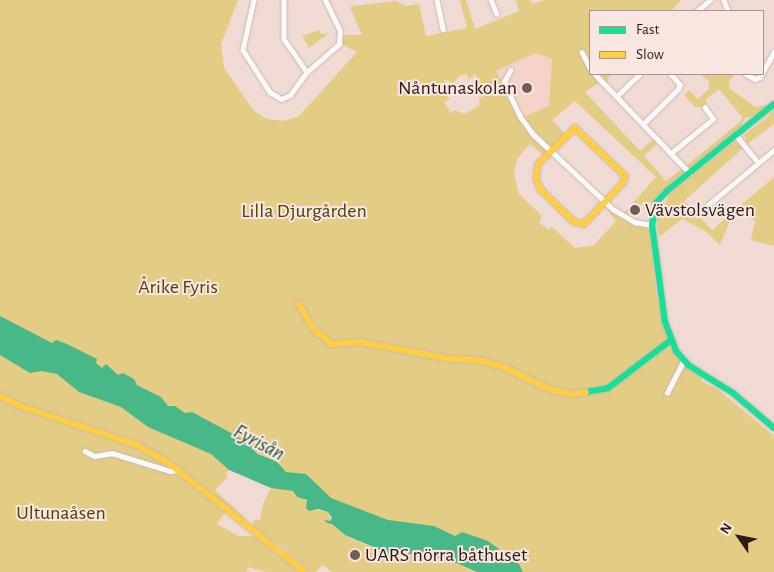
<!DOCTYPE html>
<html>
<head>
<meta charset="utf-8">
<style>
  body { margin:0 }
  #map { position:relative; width:774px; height:572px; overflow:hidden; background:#efdad4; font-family:"Alegreya Sans",sans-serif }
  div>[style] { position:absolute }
  .built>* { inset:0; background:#f4d2c8 }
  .green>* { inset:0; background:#e3cc84 }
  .water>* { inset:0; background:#49b889 }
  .roads { filter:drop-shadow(0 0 1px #cbb8b3) drop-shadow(0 0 1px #cbb8b3) }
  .street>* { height:4.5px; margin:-2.25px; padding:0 2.25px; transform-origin:2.25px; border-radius:2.25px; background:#fdf9f9 }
  .fast>* { height:6px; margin:-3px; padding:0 3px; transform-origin:3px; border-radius:3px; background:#16e098 }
  .slow>* { height:6px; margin:-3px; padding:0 3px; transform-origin:3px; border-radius:3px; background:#ffcf43 }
  .dots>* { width:14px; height:14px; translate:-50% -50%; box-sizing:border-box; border:2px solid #fae6e0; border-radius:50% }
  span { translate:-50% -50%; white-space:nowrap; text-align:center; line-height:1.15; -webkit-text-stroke:4px #fae6e0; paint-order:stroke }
  .poi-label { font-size:20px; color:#2c1a15 }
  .right { translate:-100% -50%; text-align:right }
  .left { translate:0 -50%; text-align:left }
  .park-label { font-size:20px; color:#4e430b }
  .water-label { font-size:21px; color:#25593d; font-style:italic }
  .legend { position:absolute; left:589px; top:10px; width:175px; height:65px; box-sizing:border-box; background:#fae6e0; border:1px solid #a8948f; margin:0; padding:6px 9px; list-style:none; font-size:15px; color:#2c1a15 }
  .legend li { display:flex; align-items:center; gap:10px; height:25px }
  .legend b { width:25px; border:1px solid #a8948f }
  .north { position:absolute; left:714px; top:512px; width:50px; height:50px; -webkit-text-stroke:4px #fae6e0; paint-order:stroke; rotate:303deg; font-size:14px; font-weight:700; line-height:20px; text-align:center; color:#2c1a15 }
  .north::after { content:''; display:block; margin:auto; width:18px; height:22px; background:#2c1a15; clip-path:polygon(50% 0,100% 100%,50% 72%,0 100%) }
</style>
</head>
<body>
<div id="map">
  <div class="built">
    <i style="clip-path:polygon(535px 53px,552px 59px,549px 106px,519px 120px,495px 71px)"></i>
  </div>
  <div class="green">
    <i style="clip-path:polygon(evenodd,0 0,238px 0,221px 44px,224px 68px,254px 111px,267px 119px,284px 121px,299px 116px,357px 52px,341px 44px,342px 35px,362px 35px,350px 7px,353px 6px,396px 1px,405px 6px,419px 4px,426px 36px,467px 28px,460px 0,466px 0,475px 29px,519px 11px,516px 0,531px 0,532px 4px,544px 0,681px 0,671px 11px,590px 11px,590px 74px,611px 74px,607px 82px,600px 82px,585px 92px,640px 151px,655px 138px,659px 142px,644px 156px,666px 181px,683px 168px,685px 173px,654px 202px,640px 205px,629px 215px,623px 214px,656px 177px,575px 101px,552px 120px,568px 137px,543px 155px,530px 144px,517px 159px,514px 174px,519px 194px,542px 216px,539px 222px,548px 230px,552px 227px,575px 248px,594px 245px,616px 221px,604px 206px,623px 219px,650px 229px,656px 292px,663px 320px,677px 358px,700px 375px,702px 382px,716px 388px,774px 436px,774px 572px,503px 572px,371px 527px,240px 454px,226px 474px,228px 477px,215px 490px,246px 519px,242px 521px,226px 511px,217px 524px,239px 536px,254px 536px,282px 553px,299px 572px,266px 572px,248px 567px,246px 572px,0 572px,0 0,535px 53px,552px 59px,549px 106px,519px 119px,496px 71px,535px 53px,0 0,475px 73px,484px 99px,479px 95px,480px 105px,465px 114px,454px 110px,451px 113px,444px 102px,449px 100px,444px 80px,449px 81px,451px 86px,459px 76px,467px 74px,469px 80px,475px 73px)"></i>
    <i style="clip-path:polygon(319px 30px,321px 34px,329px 33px,309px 48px,302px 36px)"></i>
    <i style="clip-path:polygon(700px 74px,735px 74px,729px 82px,729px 88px,755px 107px,772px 104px,757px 115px,745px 118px,739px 130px,690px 168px,686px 166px,741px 121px,742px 117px,719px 89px,705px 100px,707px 103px,704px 107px,695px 107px,684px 95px,689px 90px,698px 99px,709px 89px,709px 82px)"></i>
    <i style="clip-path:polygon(774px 108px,774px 124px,747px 144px,744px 135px,767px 118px)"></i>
    <i style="clip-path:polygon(735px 141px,743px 148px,684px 201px,712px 230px,774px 177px,774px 246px,751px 240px,755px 221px,739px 212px,730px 220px,720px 245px,705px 231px,682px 219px,659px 237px,657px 220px,670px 193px)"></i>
    <i style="clip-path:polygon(271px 488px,293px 490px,316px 510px,328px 512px,332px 524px,345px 535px,378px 551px,423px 553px,434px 558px,445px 558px,477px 572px,332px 572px,323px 565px,315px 572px,309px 572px,282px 547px,252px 527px,253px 520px,260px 520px,263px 504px)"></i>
  </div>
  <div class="water">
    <i style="clip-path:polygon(0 316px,52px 343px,56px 340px,67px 344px,97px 359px,96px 363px,102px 368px,106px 364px,118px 375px,123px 373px,134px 379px,137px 385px,161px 397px,168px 406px,175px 406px,185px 413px,192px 412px,233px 434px,251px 445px,257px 454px,276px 461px,286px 472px,306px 474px,331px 498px,388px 520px,434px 526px,455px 536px,462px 532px,488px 541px,519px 564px,523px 572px,477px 572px,445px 558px,434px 558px,423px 553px,392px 555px,345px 535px,332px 524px,327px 523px,324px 520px,330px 521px,332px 518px,328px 512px,318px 509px,309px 511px,306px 508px,307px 500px,297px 497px,293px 491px,271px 488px,229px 470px,211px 454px,148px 427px,121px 407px,79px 392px,57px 374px,41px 371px,30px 373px,0 355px)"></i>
  </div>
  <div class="roads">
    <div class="street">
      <i style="left:254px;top:0;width:51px;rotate:102.4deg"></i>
      <i style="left:243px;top:50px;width:50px;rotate:57.3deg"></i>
      <i style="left:270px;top:92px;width:13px;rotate:32deg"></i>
      <i style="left:281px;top:99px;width:10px;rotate:-24deg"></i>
      <i style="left:290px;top:95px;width:29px;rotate:-54deg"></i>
      <i style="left:307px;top:72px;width:43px;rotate:-41.2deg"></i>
      <i style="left:339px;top:44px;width:13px;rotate:-86deg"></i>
      <i style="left:340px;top:31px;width:34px;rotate:-116deg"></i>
      <i style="left:284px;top:0;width:39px;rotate:90deg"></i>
      <i style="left:284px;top:39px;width:40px;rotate:55.1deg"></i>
      <i style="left:437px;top:0;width:30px;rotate:78deg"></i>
      <i style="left:491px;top:0;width:15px;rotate:67deg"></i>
      <i style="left:724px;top:0;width:12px;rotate:70deg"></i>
      <i style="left:697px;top:11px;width:17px;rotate:-40deg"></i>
      <i style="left:582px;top:52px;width:18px;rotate:63deg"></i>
      <i style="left:511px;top:70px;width:13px;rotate:119deg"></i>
      <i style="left:505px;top:81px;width:10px;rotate:73deg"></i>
      <i style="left:508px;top:91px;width:28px;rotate:64deg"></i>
      <i style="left:520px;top:116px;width:24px;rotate:54deg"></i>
      <i style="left:534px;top:135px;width:108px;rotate:43.1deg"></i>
      <i style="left:613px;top:209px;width:26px;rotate:31deg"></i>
      <i style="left:635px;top:222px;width:17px;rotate:10deg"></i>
      <i style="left:595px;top:74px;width:137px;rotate:46.2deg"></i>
      <i style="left:746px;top:74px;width:10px;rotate:29deg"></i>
      <i style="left:755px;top:79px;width:5px;rotate:-22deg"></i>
      <i style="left:760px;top:77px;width:29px;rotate:-61deg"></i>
      <i style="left:618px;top:95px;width:30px;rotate:-44deg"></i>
      <i style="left:644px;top:123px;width:48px;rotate:-45deg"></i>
      <i style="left:678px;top:89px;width:4px;rotate:-63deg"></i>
      <i style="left:680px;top:85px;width:15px;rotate:-132deg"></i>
      <i style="left:736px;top:135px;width:35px;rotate:51deg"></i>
      <i style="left:671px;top:153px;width:54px;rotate:-39deg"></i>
      <i style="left:713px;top:119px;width:14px;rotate:-126deg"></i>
      <i style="left:702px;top:210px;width:94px;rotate:-39.8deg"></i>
      <i style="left:667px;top:393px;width:36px;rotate:-63deg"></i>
      <i style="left:85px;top:451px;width:11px;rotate:27deg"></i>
      <i style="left:95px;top:456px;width:17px;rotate:-10deg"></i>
      <i style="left:112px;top:453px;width:61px;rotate:17.2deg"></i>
      <i style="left:170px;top:471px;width:7px;rotate:-8deg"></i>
    </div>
    <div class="fast">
      <i style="left:774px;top:104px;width:138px;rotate:140.9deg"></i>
      <i style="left:667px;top:191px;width:16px;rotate:133deg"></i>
      <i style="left:656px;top:203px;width:22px;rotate:100deg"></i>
      <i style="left:652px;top:225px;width:98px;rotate:82.4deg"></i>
      <i style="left:665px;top:322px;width:31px;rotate:69deg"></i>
      <i style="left:676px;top:351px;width:18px;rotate:49deg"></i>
      <i style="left:688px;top:365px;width:53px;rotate:31.9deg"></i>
      <i style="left:733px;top:393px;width:54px;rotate:40.5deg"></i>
      <i style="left:586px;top:392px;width:22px;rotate:-10deg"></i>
      <i style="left:608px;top:388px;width:79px;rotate:-37.3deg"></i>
    </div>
    <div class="slow">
      <i style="left:575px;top:128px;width:69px;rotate:43.8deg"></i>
      <i style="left:625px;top:176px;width:7px;rotate:106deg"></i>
      <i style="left:623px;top:183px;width:57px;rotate:133.6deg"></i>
      <i style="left:584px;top:224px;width:10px;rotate:-169deg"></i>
      <i style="left:574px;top:222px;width:46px;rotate:-135.9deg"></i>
      <i style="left:541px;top:190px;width:12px;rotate:-114deg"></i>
      <i style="left:536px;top:179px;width:15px;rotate:-82deg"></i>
      <i style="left:538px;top:164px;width:52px;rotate:-44.2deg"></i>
      <i style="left:299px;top:304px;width:26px;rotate:61deg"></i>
      <i style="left:312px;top:327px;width:25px;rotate:42deg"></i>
      <i style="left:331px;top:344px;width:29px;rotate:-4deg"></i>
      <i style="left:360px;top:342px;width:93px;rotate:10.6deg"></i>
      <i style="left:451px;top:359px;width:28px;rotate:2deg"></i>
      <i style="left:479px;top:360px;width:26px;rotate:16deg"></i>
      <i style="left:504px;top:367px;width:50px;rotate:26.1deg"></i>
      <i style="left:549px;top:389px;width:25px;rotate:12deg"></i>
      <i style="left:573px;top:394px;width:13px;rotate:-9deg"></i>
      <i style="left:0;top:396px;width:22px;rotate:27deg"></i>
      <i style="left:20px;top:406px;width:123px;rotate:18.4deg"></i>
      <i style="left:137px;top:445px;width:39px;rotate:30deg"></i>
      <i style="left:171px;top:465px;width:171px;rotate:38.6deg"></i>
    </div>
  </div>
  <div class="dots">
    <i style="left:527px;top:88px;background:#705d58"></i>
    <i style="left:635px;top:210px;background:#705d58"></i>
    <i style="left:355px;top:555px;background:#705d58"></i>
  </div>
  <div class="poi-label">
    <span class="right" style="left:517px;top:88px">Nåntunaskolan</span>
    <span class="left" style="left:645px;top:210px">Vävstolsvägen</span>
    <span class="left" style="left:365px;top:555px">UARS nörra båthuset</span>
  </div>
  <div class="park-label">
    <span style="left:304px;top:211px">Lilla Djurgården</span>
    <span style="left:178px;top:287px">Årike Fyris</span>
    <span style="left:61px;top:513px">Ultunaåsen</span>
  </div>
  <div class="water-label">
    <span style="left:259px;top:443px;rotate:28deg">Fyrisån</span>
  </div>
  <ul class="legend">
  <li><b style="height:6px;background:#16e098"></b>Fast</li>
  <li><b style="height:6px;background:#ffcf43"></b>Slow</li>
  </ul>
  <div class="north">N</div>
</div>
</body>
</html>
